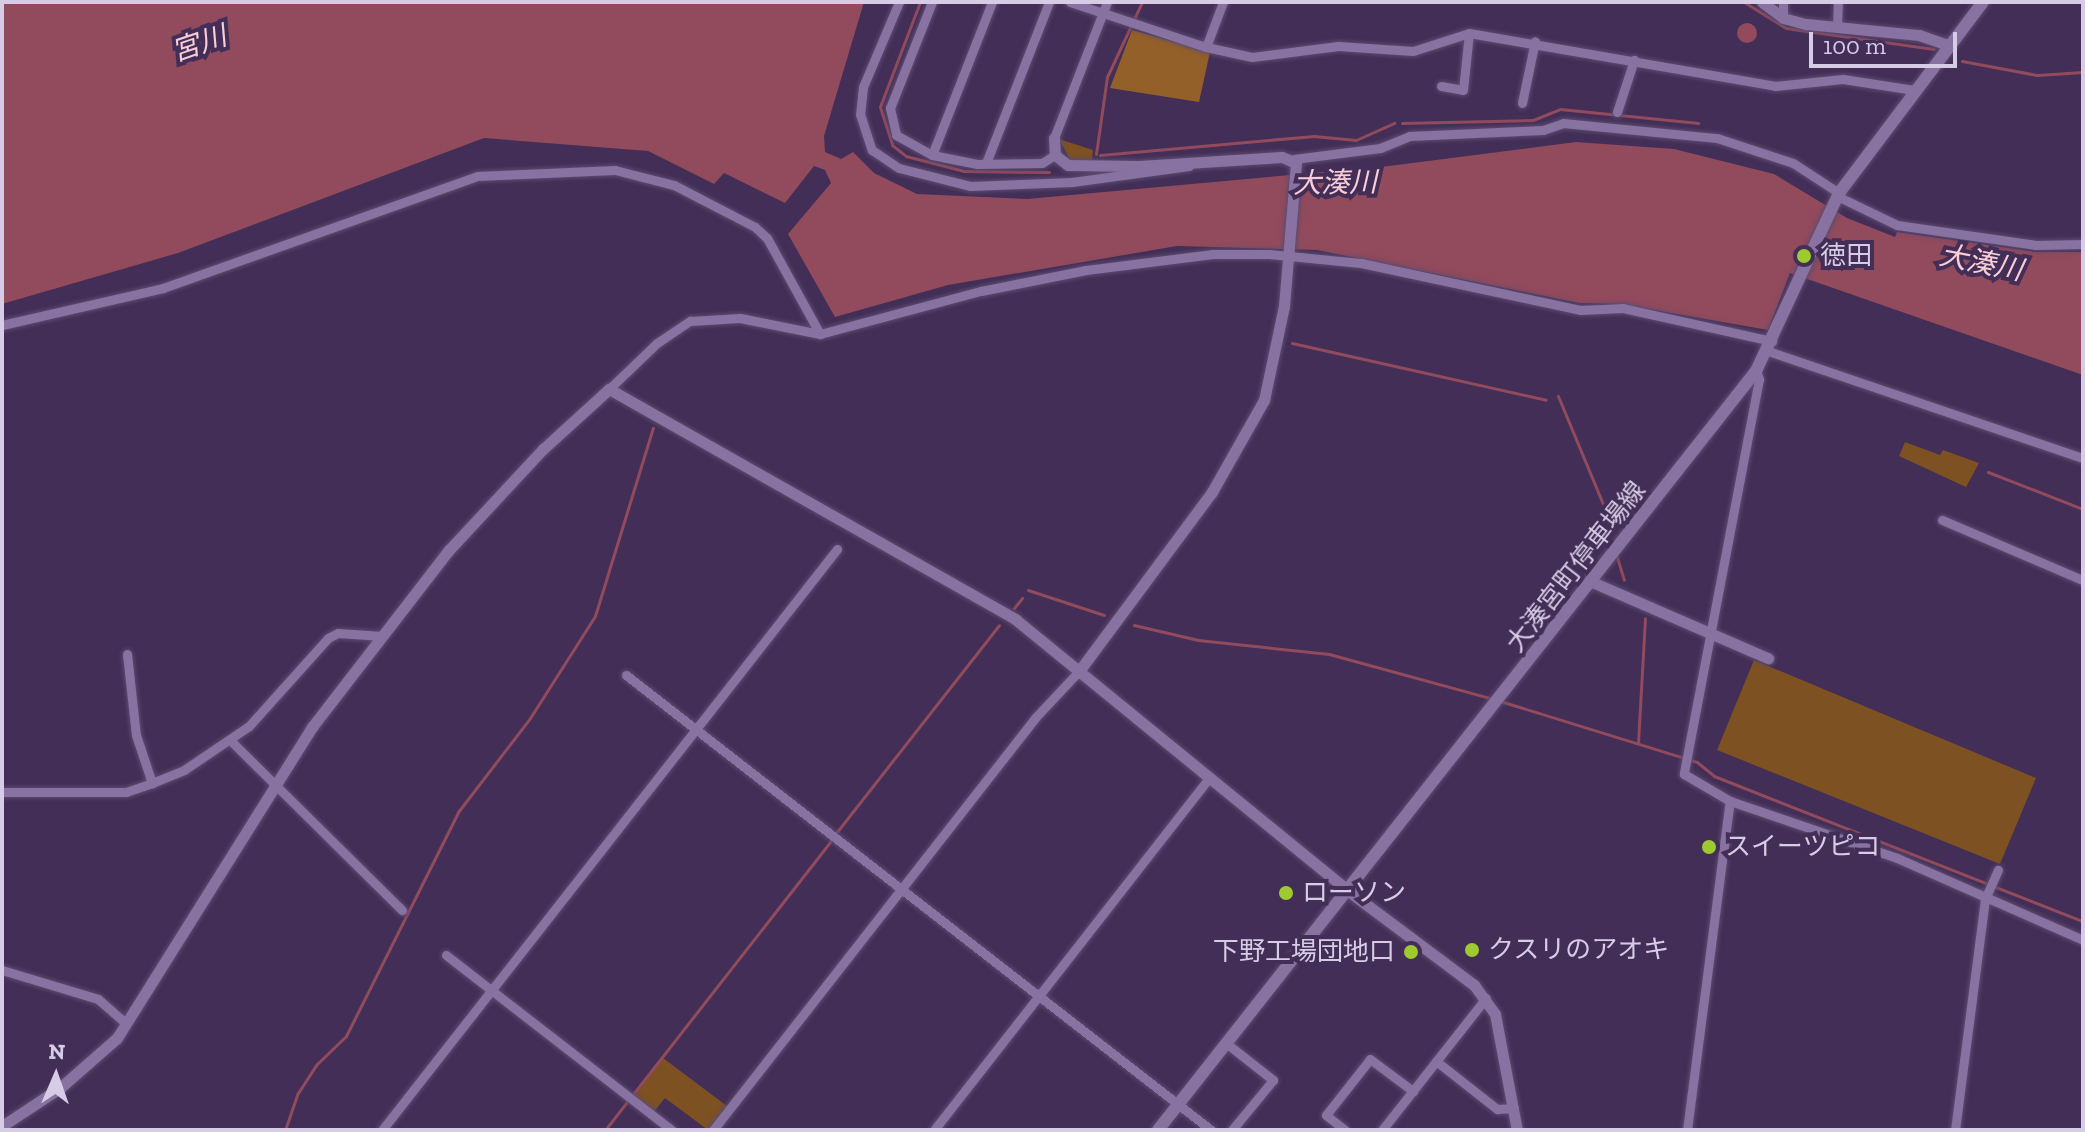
<!DOCTYPE html>
<html>
<head>
<meta charset="utf-8">
<style>
  body { margin:0 }
  #map { position:relative; width:2085px; height:1132px; overflow:hidden; background:#422e57; font-family:"Zilla Slab","Noto Sans JP",serif }
  div>[style] { position:absolute }
  .green>* { inset:0; background:#7d5122 }
  .forest>* { inset:0; background:#946029 }
  .water>* { inset:0; background:#924a5d }
  .round { border-radius:50% }
  .stream>* { height:3px; margin:-1.5px; padding:0 1.5px; transform-origin:1.5px; border-radius:1.5px; background:#924a5d }
  .roads { filter:drop-shadow(0 0 2px #5c4b6f) drop-shadow(0 0 2px #5c4b6f) }
  .minor>* { height:9px; margin:-4.5px; padding:0 4.5px; transform-origin:4.5px; border-radius:4.5px; background:#8872a1 }
  .tertiary>* { height:11px; margin:-5.5px; padding:0 5.5px; transform-origin:5.5px; border-radius:5.5px; background:#8872a1 }
  .secondary>* { height:12px; margin:-6px; padding:0 6px; transform-origin:6px; border-radius:6px; background:#8872a1 }
  .dots>* { width:22px; height:22px; translate:-50% -50%; box-sizing:border-box; border:4px solid #422e57; border-radius:50% }
  span { translate:-50% -50%; white-space:nowrap; text-align:center; line-height:1.15; -webkit-text-stroke:8px #422e57; paint-order:stroke }
  .poi-label { font-size:26px; color:#d7cce5 }
  .left { translate:0 -50%; text-align:left }
  .right { translate:-100% -50%; text-align:right }
  .street-label { font-size:26px; color:#d7cce5 }
  .water-label { font-size:28px; color:#faced6; font-style:italic }
  .frame { position:absolute; inset:0; border:4px solid #d7cce5; pointer-events:none }
  .north { position:absolute; left:16px; top:1036px; width:80px; height:80px; -webkit-text-stroke:6px #422e57; paint-order:stroke; rotate:2deg; font-size:22px; font-weight:700; line-height:32px; text-align:center; color:#d7cce5 }
  .north::after { content:''; display:block; margin:auto; width:28px; height:36px; background:#d7cce5; clip-path:polygon(50% 0,100% 100%,50% 72%,0 100%) }
  .scale { position:absolute; left:1809px; top:32px; width:148px; height:36px; box-sizing:border-box; border:4px solid #d7cce5; border-top:0; padding-left:10px; font-size:24px; line-height:28px; white-space:nowrap; color:#d7cce5; -webkit-text-stroke:6px #422e57; paint-order:stroke }
</style>
</head>
<body>
<div id="map">
  <div class="green">
    <i style="clip-path:polygon(1059px 139px,1093px 150px,1092px 160px,1070px 160px)"></i>
    <i style="clip-path:polygon(1905px 442px,1940px 455px,1943px 450px,1979px 463px,1966px 487px,1899px 456px)"></i>
    <i style="clip-path:polygon(1754px 660px,2036px 778px,2000px 864px,1717px 750px)"></i>
    <i style="clip-path:polygon(663px 1058px,727px 1106px,708px 1130px,665px 1098px,653px 1113px,633px 1098px)"></i>
  </div>
  <div class="forest">
    <i style="clip-path:polygon(1132px 30px,1210px 52px,1199px 102px,1110px 88px)"></i>
  </div>
  <div class="water">
    <i style="clip-path:polygon(2px 2px,864px 2px,824px 136px,825px 152px,841px 159px,853px 152px,874px 173px,917px 194px,1027px 199px,1389px 166px,1576px 142px,1674px 149px,1774px 174px,1847px 218px,1895px 237px,1897px 232px,2035px 252px,2083px 252px,2083px 375px,1790px 273px,1768px 330px,1620px 304px,1579px 303px,1317px 250px,1177px 246px,948px 285px,835px 317px,788px 234px,831px 183px,825px 170px,814px 166px,785px 203px,724px 173px,714px 184px,648px 151px,484px 138px,178px 253px,2px 304px)"></i>
    <i class="round" style="left:1737px;top:23px;width:20px;height:20px"></i>
  </div>
  <div class="stream">
    <i style="left:920px;top:2px;width:112px;rotate:110.9deg"></i>
    <i style="left:880px;top:107px;width:40px;rotate:72deg"></i>
    <i style="left:892px;top:145px;width:18px;rotate:38deg"></i>
    <i style="left:906px;top:156px;width:60px;rotate:14.5deg"></i>
    <i style="left:964px;top:171px;width:85px;rotate:0.7deg"></i>
    <i style="left:1744px;top:2px;width:49px;rotate:31.8deg"></i>
    <i style="left:1786px;top:28px;width:149px;rotate:8.1deg"></i>
    <i style="left:1962px;top:61px;width:76px;rotate:10.6deg"></i>
    <i style="left:2037px;top:75px;width:46px;rotate:-3.7deg"></i>
    <i style="left:1402px;top:123px;width:131px;rotate:-1.3deg"></i>
    <i style="left:1533px;top:120px;width:29px;rotate:-22deg"></i>
    <i style="left:1560px;top:109px;width:139px;rotate:5.8deg"></i>
    <i style="left:1096px;top:154px;width:78px;rotate:-81.9deg"></i>
    <i style="left:1107px;top:77px;width:83px;rotate:-65deg"></i>
    <i style="left:1100px;top:155px;width:215px;rotate:-5.1deg"></i>
    <i style="left:1314px;top:136px;width:42px;rotate:5.4deg"></i>
    <i style="left:1356px;top:140px;width:42px;rotate:-24.1deg"></i>
    <i style="left:1292px;top:343px;width:260px;rotate:12.6deg"></i>
    <i style="left:1558px;top:396px;width:141px;rotate:67.4deg"></i>
    <i style="left:1988px;top:472px;width:102px;rotate:21.3deg"></i>
    <i style="left:1616px;top:554px;width:27px;rotate:73deg"></i>
    <i style="left:1028px;top:590px;width:80px;rotate:18.2deg"></i>
    <i style="left:1014px;top:608px;width:13px;rotate:-51deg"></i>
    <i style="left:1134px;top:625px;width:66px;rotate:13.2deg"></i>
    <i style="left:1198px;top:640px;width:132px;rotate:6.1deg"></i>
    <i style="left:1329px;top:654px;width:170px;rotate:15.3deg"></i>
    <i style="left:1500px;top:701px;width:206px;rotate:17.2deg"></i>
    <i style="left:1697px;top:762px;width:22px;rotate:39deg"></i>
    <i style="left:1714px;top:776px;width:396px;rotate:21.5deg"></i>
    <i style="left:1638px;top:743px;width:125px;rotate:-86.8deg"></i>
    <i style="left:836px;top:833px;width:264px;rotate:-51.9deg"></i>
    <i style="left:285px;top:1130px;width:39px;rotate:-71deg"></i>
    <i style="left:298px;top:1093px;width:35px;rotate:-57deg"></i>
    <i style="left:317px;top:1064px;width:40px;rotate:-44deg"></i>
    <i style="left:346px;top:1036px;width:250px;rotate:-63.4deg"></i>
    <i style="left:458px;top:812px;width:118px;rotate:-52.5deg"></i>
    <i style="left:530px;top:718px;width:121px;rotate:-57.5deg"></i>
    <i style="left:595px;top:616px;width:197px;rotate:-72.9deg"></i>
    <i style="left:605px;top:1130px;width:369px;rotate:-52deg"></i>
  </div>
  <div class="roads">
    <div class="minor">
      <i style="left:899px;top:2px;width:92px;rotate:113deg"></i>
      <i style="left:863px;top:87px;width:27px;rotate:96deg"></i>
      <i style="left:860px;top:114px;width:38px;rotate:72deg"></i>
      <i style="left:872px;top:150px;width:32px;rotate:34deg"></i>
      <i style="left:899px;top:168px;width:73px;rotate:14.2deg"></i>
      <i style="left:970px;top:186px;width:102px;rotate:-2.2deg"></i>
      <i style="left:1072px;top:182px;width:118px;rotate:-7.8deg"></i>
      <i style="left:932px;top:2px;width:114px;rotate:111.6deg"></i>
      <i style="left:890px;top:108px;width:28px;rotate:77deg"></i>
      <i style="left:896px;top:135px;width:41px;rotate:29.1deg"></i>
      <i style="left:932px;top:155px;width:46px;rotate:11.3deg"></i>
      <i style="left:977px;top:164px;width:65px;rotate:-0.9deg"></i>
      <i style="left:1042px;top:163px;width:15px;rotate:-32deg"></i>
      <i style="left:1070px;top:2px;width:143px;rotate:18.3deg"></i>
      <i style="left:1223px;top:2px;width:48px;rotate:110.7deg"></i>
      <i style="left:1206px;top:47px;width:47px;rotate:12.3deg"></i>
      <i style="left:1252px;top:57px;width:87px;rotate:-7.3deg"></i>
      <i style="left:1338px;top:46px;width:75px;rotate:3.8deg"></i>
      <i style="left:1413px;top:51px;width:59px;rotate:-17.8deg"></i>
      <i style="left:1469px;top:33px;width:311px;rotate:9.8deg"></i>
      <i style="left:1775px;top:86px;width:68px;rotate:-5.9deg"></i>
      <i style="left:1843px;top:79px;width:72px;rotate:8.8deg"></i>
      <i style="left:1783px;top:18px;width:16px;rotate:-90deg"></i>
      <i style="left:1837px;top:27px;width:25px;rotate:-88deg"></i>
      <i style="left:1441px;top:86px;width:22px;rotate:10deg"></i>
      <i style="left:1463px;top:90px;width:57px;rotate:-84deg"></i>
      <i style="left:1522px;top:103px;width:63px;rotate:-78.2deg"></i>
      <i style="left:1617px;top:112px;width:55px;rotate:-71.9deg"></i>
      <i style="left:1054px;top:138px;width:146px;rotate:-68.7deg"></i>
      <i style="left:932px;top:155px;width:164px;rotate:-68.6deg"></i>
      <i style="left:1294px;top:159px;width:87px;rotate:-7.3deg"></i>
      <i style="left:1380px;top:148px;width:31px;rotate:-22deg"></i>
      <i style="left:1409px;top:136px;width:134px;rotate:-2.6deg"></i>
      <i style="left:1543px;top:130px;width:21px;rotate:-19deg"></i>
      <i style="left:1563px;top:123px;width:155px;rotate:5.6deg"></i>
      <i style="left:1717px;top:138px;width:80px;rotate:18.2deg"></i>
      <i style="left:1793px;top:163px;width:55px;rotate:33.1deg"></i>
      <i style="left:986px;top:163px;width:173px;rotate:-68.6deg"></i>
      <i style="left:1837px;top:196px;width:67px;rotate:25.8deg"></i>
      <i style="left:1897px;top:225px;width:139px;rotate:8.2deg"></i>
      <i style="left:2035px;top:245px;width:48px;rotate:-1.2deg"></i>
      <i style="left:2px;top:325px;width:165px;rotate:-12.9deg"></i>
      <i style="left:163px;top:288px;width:333px;rotate:-19.6deg"></i>
      <i style="left:477px;top:176px;width:138px;rotate:-2.5deg"></i>
      <i style="left:615px;top:170px;width:61px;rotate:14.3deg"></i>
      <i style="left:674px;top:185px;width:91px;rotate:27.4deg"></i>
      <i style="left:755px;top:227px;width:16px;rotate:43deg"></i>
      <i style="left:767px;top:238px;width:110px;rotate:61.1deg"></i>
      <i style="left:820px;top:334px;width:167px;rotate:-15deg"></i>
      <i style="left:981px;top:291px;width:107px;rotate:-11.3deg"></i>
      <i style="left:1086px;top:270px;width:128px;rotate:-7.2deg"></i>
      <i style="left:1213px;top:254px;width:56px"></i>
      <i style="left:1269px;top:254px;width:92px;rotate:5.6deg"></i>
      <i style="left:1361px;top:263px;width:224px;rotate:12.1deg"></i>
      <i style="left:1580px;top:310px;width:43px;rotate:-2.7deg"></i>
      <i style="left:1623px;top:308px;width:153px;rotate:12.5deg"></i>
      <i style="left:1768px;top:351px;width:333px;rotate:18.8deg"></i>
      <i style="left:1756px;top:371px;width:9px;rotate:69deg"></i>
      <i style="left:1759px;top:379px;width:402px;rotate:100.8deg"></i>
      <i style="left:1684px;top:774px;width:53px;rotate:30.4deg"></i>
      <i style="left:1730px;top:801px;width:176px;rotate:18.8deg"></i>
      <i style="left:1897px;top:858px;width:203px;rotate:23.8deg"></i>
      <i style="left:609px;top:389px;width:66px;rotate:-43.8deg"></i>
      <i style="left:657px;top:343px;width:40px;rotate:-34deg"></i>
      <i style="left:690px;top:321px;width:50px;rotate:-3.4deg"></i>
      <i style="left:740px;top:318px;width:82px;rotate:11.3deg"></i>
      <i style="left:1942px;top:520px;width:153px;rotate:23.1deg"></i>
      <i style="left:127px;top:654px;width:81px;rotate:83.7deg"></i>
      <i style="left:136px;top:735px;width:51px;rotate:71.6deg"></i>
      <i style="left:626px;top:675px;width:741px;rotate:37.87deg"></i>
      <i style="left:230px;top:740px;width:242px;rotate:44.7deg"></i>
      <i style="left:2px;top:792px;width:124px"></i>
      <i style="left:126px;top:792px;width:28px;rotate:-19deg"></i>
      <i style="left:152px;top:783px;width:35px;rotate:-22deg"></i>
      <i style="left:184px;top:770px;width:78px;rotate:-34.1deg"></i>
      <i style="left:249px;top:726px;width:118px;rotate:-48.1deg"></i>
      <i style="left:328px;top:638px;width:11px;rotate:-27deg"></i>
      <i style="left:338px;top:633px;width:44px;rotate:3.9deg"></i>
      <i style="left:446px;top:955px;width:286px;rotate:37.8deg"></i>
      <i style="left:2px;top:970px;width:100px;rotate:16.8deg"></i>
      <i style="left:98px;top:999px;width:37px;rotate:41deg"></i>
      <i style="left:1226px;top:1043px;width:60px;rotate:38.2deg"></i>
      <i style="left:1273px;top:1080px;width:65px;rotate:129.4deg"></i>
      <i style="left:1436px;top:1061px;width:78px;rotate:38.2deg"></i>
      <i style="left:1497px;top:1109px;width:17px;rotate:-3deg"></i>
      <i style="left:382px;top:1130px;width:738px;rotate:-51.93deg"></i>
      <i style="left:713px;top:1130px;width:523px;rotate:-51.99deg"></i>
      <i style="left:1035px;top:718px;width:64px;rotate:-46.9deg"></i>
      <i style="left:934px;top:1130px;width:448px;rotate:-52deg"></i>
      <i style="left:1345px;top:1130px;width:24px;rotate:-142deg"></i>
      <i style="left:1326px;top:1115px;width:71px;rotate:-51.8deg"></i>
      <i style="left:1370px;top:1059px;width:54px;rotate:36.7deg"></i>
      <i style="left:1382px;top:1130px;width:168px;rotate:-51.8deg"></i>
      <i style="left:1687px;top:1130px;width:332px;rotate:-82.6deg"></i>
      <i style="left:1955px;top:1130px;width:233px;rotate:-82.6deg"></i>
      <i style="left:1985px;top:899px;width:32px;rotate:-66deg"></i>
    </div>
    <div class="tertiary">
      <i style="left:1762px;top:2px;width:26px;rotate:37deg"></i>
      <i style="left:1783px;top:18px;width:24px;rotate:15deg"></i>
      <i style="left:1806px;top:24px;width:114px;rotate:5.6deg"></i>
      <i style="left:1919px;top:35px;width:31px;rotate:19deg"></i>
      <i style="left:1054px;top:138px;width:17px;rotate:87deg"></i>
      <i style="left:1055px;top:155px;width:16px;rotate:38deg"></i>
      <i style="left:1068px;top:165px;width:71px;rotate:0.8deg"></i>
      <i style="left:1139px;top:166px;width:143px;rotate:-3.6deg"></i>
      <i style="left:1282px;top:157px;width:15px;rotate:23deg"></i>
      <i style="left:1296px;top:163px;width:144px;rotate:94.8deg"></i>
      <i style="left:1284px;top:306px;width:96px;rotate:102deg"></i>
      <i style="left:1264px;top:400px;width:106px;rotate:119.5deg"></i>
      <i style="left:1212px;top:492px;width:223px;rotate:126.6deg"></i>
      <i style="left:1592px;top:582px;width:192px;rotate:23.4deg"></i>
      <i style="left:2px;top:1126px;width:71px;rotate:-33.5deg"></i>
      <i style="left:61px;top:1087px;width:74px;rotate:-41.2deg"></i>
      <i style="left:117px;top:1038px;width:367px;rotate:-57.9deg"></i>
      <i style="left:312px;top:727px;width:224px;rotate:-52.3deg"></i>
      <i style="left:449px;top:550px;width:138px;rotate:-47.1deg"></i>
      <i style="left:543px;top:449px;width:89px;rotate:-42.3deg"></i>
      <i style="left:609px;top:389px;width:467px;rotate:29.5deg"></i>
      <i style="left:1015px;top:619px;width:429px;rotate:39.2deg"></i>
      <i style="left:1347px;top:890px;width:159px;rotate:36.8deg"></i>
      <i style="left:1474px;top:985px;width:36px;rotate:54deg"></i>
      <i style="left:1495px;top:1014px;width:118px;rotate:79.3deg"></i>
    </div>
    <div class="secondary">
      <i style="left:1158px;top:1130px;width:966px;rotate:-51.77deg"></i>
      <i style="left:1756px;top:371px;width:196px;rotate:-65deg"></i>
      <i style="left:1839px;top:193px;width:239px;rotate:-53deg"></i>
    </div>
  </div>
  <div class="dots">
    <i style="left:1804px;top:256px;background:#9eca2f"></i>
    <i style="left:1709px;top:847px;background:#9eca2f"></i>
    <i style="left:1286px;top:893px;background:#9eca2f"></i>
    <i style="left:1472px;top:950px;background:#9eca2f"></i>
    <i style="left:1411px;top:952px;background:#9eca2f"></i>
  </div>
  <div class="poi-label">
    <span class="left" style="left:1820px;top:256px">徳田</span>
    <span class="left" style="left:1725px;top:847px">スイーツピコ</span>
    <span class="left" style="left:1302px;top:893px">ローソン</span>
    <span class="left" style="left:1488px;top:950px">クスリのアオキ</span>
    <span class="right" style="left:1395px;top:952px">下野工場団地口</span>
  </div>
  <div class="street-label">
    <span style="left:1576px;top:567px;rotate:-52deg">大湊宮町停車場線</span>
  </div>
  <div class="water-label">
    <span style="left:199px;top:44px;rotate:-19deg">宮川</span>
    <span style="left:1335px;top:183px;rotate:-1deg">大湊川</span>
    <span style="left:1981px;top:263px;rotate:11deg">大湊川</span>
  </div>
  <div class="frame"></div>
  <div class="north">N</div>
  <div class="scale">100 m</div>
</div>
</body>
</html>
